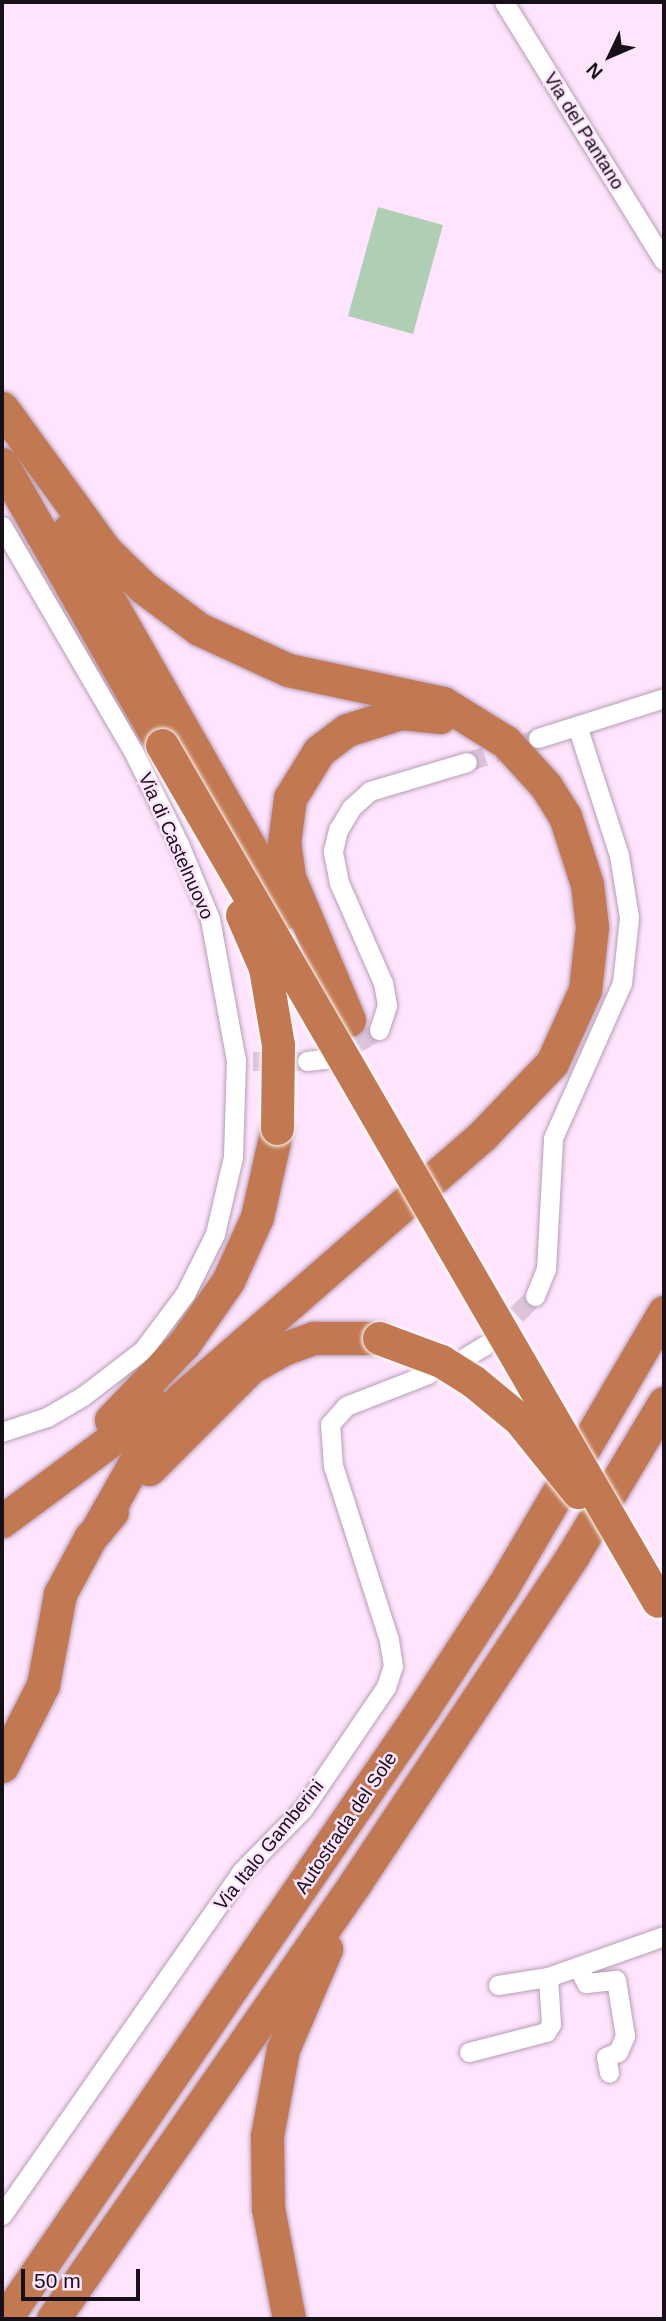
<!DOCTYPE html>
<html>
<head>
<meta charset="utf-8">
<style>
  body { margin:0 }
  #map { position:relative; width:666px; height:2321px; overflow:hidden; background:#fee4fd; font-family:Helvetica,sans-serif }
  div>[style] { position:absolute }
  .green>* { inset:0; background:#afceb4 }
  .street-tunnel>* { height:19px; margin-top:-9.5px; transform-origin:0; background:repeating-linear-gradient(90deg,#dcc4db 0 19px,transparent 0 29px) }
  .roads { filter:drop-shadow(0 0 2px #b69eb5) drop-shadow(0 0 2px #b69eb5) }
  .street>* { height:19px; margin:-9.5px; padding:0 9.5px; transform-origin:9.5px; border-radius:9.5px; background:#fff }
  .highway>* { height:33px; margin:-16.5px; padding:0 16.5px; transform-origin:16.5px; border-radius:16.5px; background:#c27850 }
  .bridges { filter:drop-shadow(0 0 2px #fff) drop-shadow(0 0 2px #fff) }
  .highway-bridge>* { height:33px; margin:-16.5px; padding:0 16.5px; transform-origin:16.5px; border-radius:16.5px; background:#c27850 }
  span { translate:-50% -50%; white-space:nowrap; text-align:center; line-height:1.15; -webkit-text-stroke:5px #fee4fd; paint-order:stroke }
  .street-label { font-size:19px; color:#181018 }
  .frame { position:absolute; inset:0; border:4px solid #181018; pointer-events:none }
  .north { position:absolute; left:575px; top:21px; width:70px; height:70px; -webkit-text-stroke:5px #fee4fd; paint-order:stroke; rotate:226deg; font-size:19px; font-weight:700; line-height:28px; text-align:center; color:#181018 }
  .north::after { content:''; display:block; margin:auto; width:24px; height:32px; background:#181018; clip-path:polygon(50% 0,100% 100%,50% 72%,0 100%) }
  .scale { position:absolute; left:21px; top:2269px; width:119px; height:32px; box-sizing:border-box; border:4px solid #181018; border-top:0; padding-left:9px; font-size:21px; line-height:24px; white-space:nowrap; color:#181018; -webkit-text-stroke:5px #fee4fd; paint-order:stroke }
</style>
</head>
<body>
<div id="map">
  <div class="green">
    <i style="clip-path:polygon(378px 207px,443px 225px,413px 334px,348px 316px)"></i>
  </div>
  <div class="street-tunnel">
    <i style="left:467px;top:762px;width:75px;rotate:-18.7deg"></i>
    <i style="left:332px;top:1058px;width:55px;rotate:-30.8deg"></i>
    <i style="left:253px;top:1061px;width:54px"></i>
    <i style="left:496px;top:1335px;width:55px;rotate:-45deg"></i>
  </div>
  <div class="roads">
    <div class="street">
      <i style="left:504px;top:2px;width:304px;rotate:58.3deg"></i>
      <i style="left:2px;top:526px;width:260px;rotate:59.8deg"></i>
      <i style="left:133px;top:751px;width:104px;rotate:63.7deg"></i>
      <i style="left:179px;top:844px;width:81px;rotate:67.5deg"></i>
      <i style="left:210px;top:919px;width:143px;rotate:79.6deg"></i>
      <i style="left:236px;top:1060px;width:97px;rotate:91.8deg"></i>
      <i style="left:233px;top:1157px;width:79px;rotate:103.2deg"></i>
      <i style="left:215px;top:1234px;width:67px;rotate:116.6deg"></i>
      <i style="left:185px;top:1294px;width:70px;rotate:126.9deg"></i>
      <i style="left:143px;top:1350px;width:76px;rotate:142.5deg"></i>
      <i style="left:83px;top:1396px;width:42px;rotate:149.7deg"></i>
      <i style="left:47px;top:1417px;width:47px;rotate:161.6deg"></i>
      <i style="left:538px;top:738px;width:132px;rotate:-17.6deg"></i>
      <i style="left:379px;top:1030px;width:26px;rotate:-72deg"></i>
      <i style="left:387px;top:1005px;width:22px;rotate:-100deg"></i>
      <i style="left:383px;top:983px;width:109px;rotate:-113.7deg"></i>
      <i style="left:339px;top:883px;width:33px;rotate:-101deg"></i>
      <i style="left:333px;top:851px;width:22px;rotate:-77deg"></i>
      <i style="left:338px;top:830px;width:26px;rotate:-59deg"></i>
      <i style="left:351px;top:808px;width:25px;rotate:-42deg"></i>
      <i style="left:370px;top:791px;width:101px;rotate:-16.6deg"></i>
      <i style="left:307px;top:1061px;width:25px;rotate:-7deg"></i>
      <i style="left:535px;top:1296px;width:29px;rotate:-68deg"></i>
      <i style="left:546px;top:1269px;width:131px;rotate:-86.9deg"></i>
      <i style="left:553px;top:1138px;width:170px;rotate:-66deg"></i>
      <i style="left:622px;top:983px;width:66px;rotate:-83.9deg"></i>
      <i style="left:629px;top:917px;width:63px;rotate:-99.2deg"></i>
      <i style="left:619px;top:855px;width:136px;rotate:-108deg"></i>
      <i style="left:467px;top:1356px;width:21px;rotate:-31deg"></i>
      <i style="left:579px;top:1969px;width:16px;rotate:63deg"></i>
      <i style="left:586px;top:1983px;width:30px;rotate:-6deg"></i>
      <i style="left:616px;top:1980px;width:57px;rotate:80.9deg"></i>
      <i style="left:625px;top:2036px;width:17px;rotate:114deg"></i>
      <i style="left:618px;top:2052px;width:13px;rotate:157deg"></i>
      <i style="left:606px;top:2057px;width:16px;rotate:79deg"></i>
      <i style="left:498px;top:1985px;width:51px;rotate:-9.1deg"></i>
      <i style="left:469px;top:2052px;width:80px;rotate:-14.6deg"></i>
      <i style="left:546px;top:2032px;width:9px;rotate:-58deg"></i>
      <i style="left:551px;top:2024px;width:47px;rotate:-93.7deg"></i>
      <i style="left:548px;top:1977px;width:123px;rotate:-19.5deg"></i>
      <i style="left:2px;top:2215px;width:418px;rotate:-55.1deg"></i>
      <i style="left:241px;top:1872px;width:88px;rotate:-45.5deg"></i>
      <i style="left:303px;top:1809px;width:148px;rotate:-55.8deg"></i>
      <i style="left:386px;top:1687px;width:22px;rotate:-72deg"></i>
      <i style="left:393px;top:1666px;width:26px;rotate:-99deg"></i>
      <i style="left:389px;top:1640px;width:183px;rotate:-107.8deg"></i>
      <i style="left:333px;top:1466px;width:42px;rotate:-94.1deg"></i>
      <i style="left:330px;top:1424px;width:24px;rotate:-48deg"></i>
      <i style="left:346px;top:1406px;width:88px;rotate:-21.3deg"></i>
    </div>
    <div class="highway">
      <i style="left:2px;top:408px;width:175px;rotate:54deg"></i>
      <i style="left:105px;top:550px;width:54px;rotate:44.3deg"></i>
      <i style="left:144px;top:588px;width:69px;rotate:36.7deg"></i>
      <i style="left:199px;top:629px;width:98px;rotate:24.7deg"></i>
      <i style="left:288px;top:670px;width:158px;rotate:12deg"></i>
      <i style="left:443px;top:703px;width:74px;rotate:31.8deg"></i>
      <i style="left:506px;top:742px;width:59px;rotate:47.7deg"></i>
      <i style="left:546px;top:786px;width:36px;rotate:58deg"></i>
      <i style="left:565px;top:816px;width:71px;rotate:72.1deg"></i>
      <i style="left:587px;top:884px;width:43px;rotate:83.4deg"></i>
      <i style="left:592px;top:927px;width:63px;rotate:96.3deg"></i>
      <i style="left:585px;top:990px;width:80px;rotate:114.3deg"></i>
      <i style="left:552px;top:1063px;width:101px;rotate:133.8deg"></i>
      <i style="left:482px;top:1136px;width:400px;rotate:138.9deg"></i>
      <i style="left:181px;top:1399px;width:46px;rotate:130.6deg"></i>
      <i style="left:151px;top:1434px;width:110px;rotate:119.4deg"></i>
      <i style="left:2px;top:464px;width:323px;rotate:60.3deg"></i>
      <i style="left:69px;top:530px;width:440px;rotate:60.3deg"></i>
      <i style="left:349px;top:1020px;width:155px;rotate:-112.8deg"></i>
      <i style="left:289px;top:877px;width:34px;rotate:-98deg"></i>
      <i style="left:284px;top:843px;width:45px;rotate:-82.4deg"></i>
      <i style="left:290px;top:798px;width:55px;rotate:-58.3deg"></i>
      <i style="left:319px;top:751px;width:35px;rotate:-37deg"></i>
      <i style="left:347px;top:730px;width:57px;rotate:-17.5deg"></i>
      <i style="left:401px;top:713px;width:39px;rotate:6deg"></i>
      <i style="left:111px;top:1420px;width:105px;rotate:-46.2deg"></i>
      <i style="left:184px;top:1344px;width:77px;rotate:-55.1deg"></i>
      <i style="left:228px;top:1281px;width:70px;rotate:-65.6deg"></i>
      <i style="left:257px;top:1217px;width:91px;rotate:-77.3deg"></i>
      <i style="left:149px;top:1469px;width:144px;rotate:-45deg"></i>
      <i style="left:251px;top:1367px;width:37px;rotate:-29deg"></i>
      <i style="left:283px;top:1349px;width:33px;rotate:-20deg"></i>
      <i style="left:314px;top:1338px;width:65px"></i>
      <i style="left:2px;top:1521px;width:193px;rotate:-36.6deg"></i>
      <i style="left:2px;top:1766px;width:91px;rotate:-63.2deg"></i>
      <i style="left:43px;top:1685px;width:93px;rotate:-79.4deg"></i>
      <i style="left:60px;top:1594px;width:64px;rotate:-61.8deg"></i>
      <i style="left:90px;top:1538px;width:34px;rotate:-50deg"></i>
      <i style="left:5px;top:2319px;width:739px;rotate:-55.58deg"></i>
      <i style="left:423px;top:1709px;width:145px;rotate:-56.9deg"></i>
      <i style="left:502px;top:1588px;width:320px;rotate:-59.6deg"></i>
      <i style="left:53px;top:2319px;width:532px;rotate:-55.26deg"></i>
      <i style="left:356px;top:1882px;width:392px;rotate:-56.4deg"></i>
      <i style="left:573px;top:1555px;width:177px;rotate:-59.1deg"></i>
      <i style="left:289px;top:2319px;width:113px;rotate:-100.7deg"></i>
      <i style="left:268px;top:2208px;width:72px;rotate:-90.8deg"></i>
      <i style="left:267px;top:2136px;width:88px;rotate:-79.6deg"></i>
      <i style="left:283px;top:2049px;width:109px;rotate:-66.7deg"></i>
    </div>
  </div>
  <div class="bridges">
    <div class="highway-bridge">
      <i style="left:162px;top:745px;width:989px;rotate:59.91deg"></i>
      <i style="left:242px;top:915px;width:58px;rotate:66.5deg"></i>
      <i style="left:265px;top:968px;width:78px;rotate:80.4deg"></i>
      <i style="left:278px;top:1045px;width:83px;rotate:90.7deg"></i>
      <i style="left:379px;top:1338px;width:66px;rotate:20.4deg"></i>
      <i style="left:441px;top:1361px;width:38px;rotate:32deg"></i>
      <i style="left:473px;top:1381px;width:60px;rotate:39.6deg"></i>
      <i style="left:519px;top:1419px;width:94px;rotate:51.1deg"></i>
    </div>
  </div>
  <div class="street-label">
    <span style="left:584px;top:131px;rotate:58deg">Via del Pantano</span>
    <span style="left:176px;top:846px;rotate:66deg">Via di Castelnuovo</span>
    <span style="left:346px;top:1823px;rotate:-56deg">Autostrada del Sole</span>
    <span style="left:269px;top:1845px;rotate:-51deg">Via Italo Gamberini</span>
  </div>
  <div class="frame"></div>
  <div class="north">N</div>
  <div class="scale">50 m</div>
</div>
</body>
</html>
